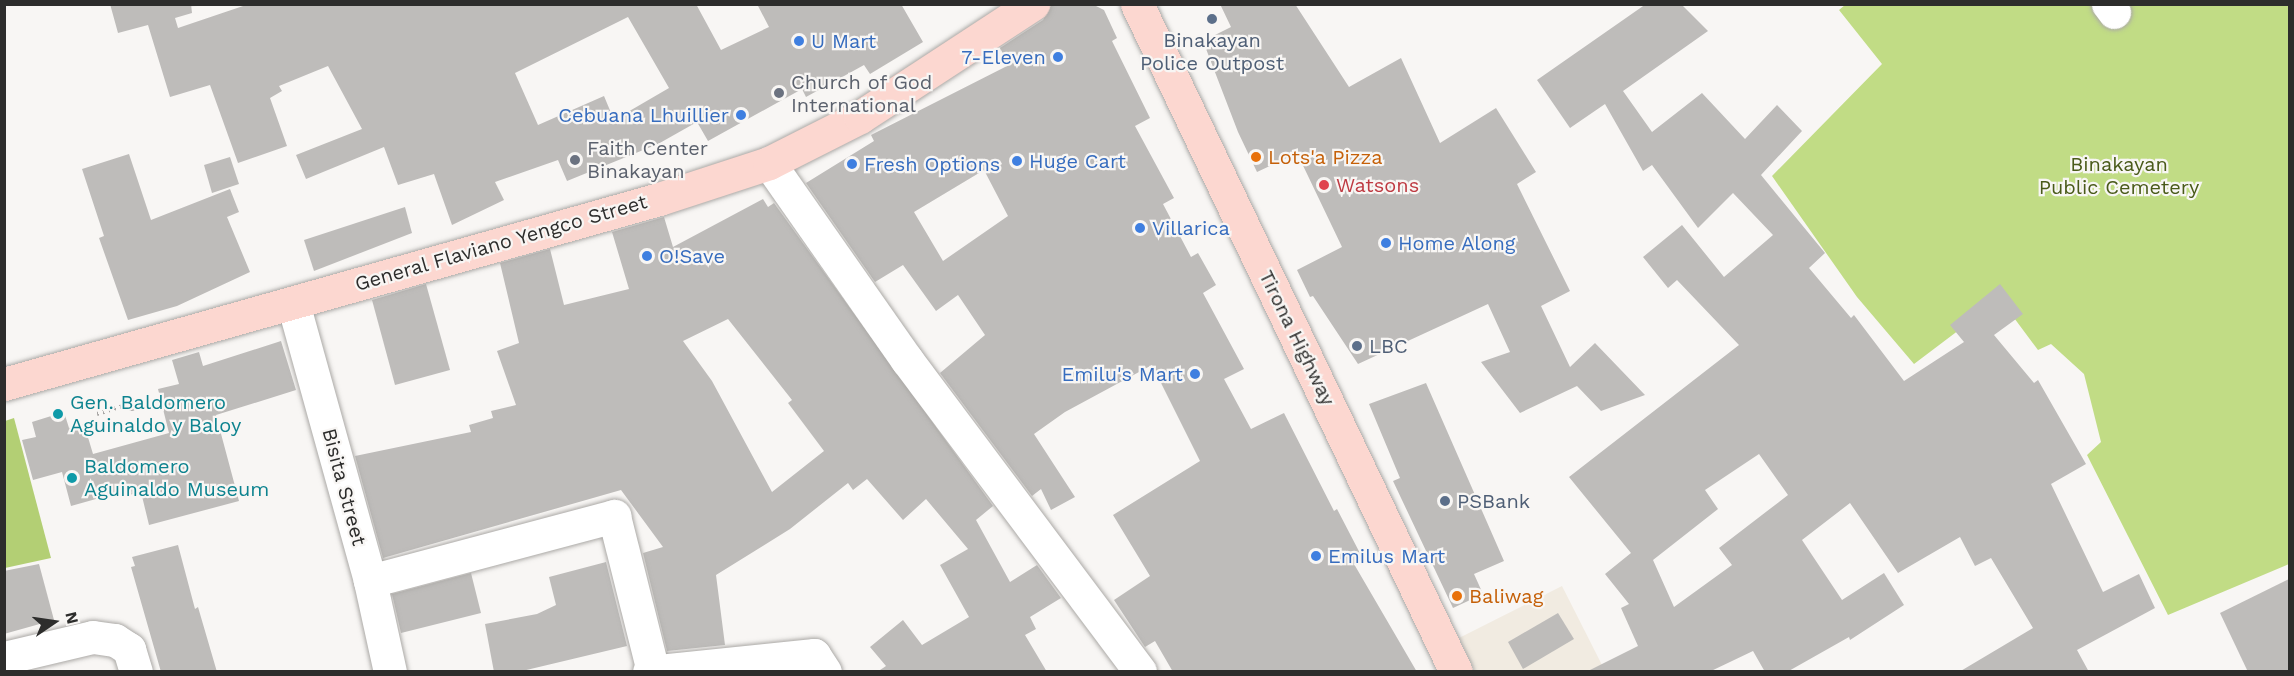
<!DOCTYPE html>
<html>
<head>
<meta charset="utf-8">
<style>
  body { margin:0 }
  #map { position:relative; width:2294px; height:676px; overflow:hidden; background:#f8f6f4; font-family:"Work Sans",sans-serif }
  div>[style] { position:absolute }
  .built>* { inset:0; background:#f1ebe1 }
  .green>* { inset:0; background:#c1dc85 }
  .forest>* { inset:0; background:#b3cf74 }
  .building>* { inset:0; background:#bebcba }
  .path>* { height:4px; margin-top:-2px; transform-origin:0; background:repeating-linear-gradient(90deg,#a7a5a4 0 1.5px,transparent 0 6px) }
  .path>.ring { margin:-2px; padding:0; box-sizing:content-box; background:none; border:4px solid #a7a5a4; border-radius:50% }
  .roads { filter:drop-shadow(0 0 2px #aba9a6) drop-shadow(0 0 2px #aba9a6) }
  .minor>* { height:33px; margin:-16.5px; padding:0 16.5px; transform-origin:16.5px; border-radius:16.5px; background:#fff }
  .major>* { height:33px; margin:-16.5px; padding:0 16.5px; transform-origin:16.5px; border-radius:16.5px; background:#fcd7d0 }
  .dots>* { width:16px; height:16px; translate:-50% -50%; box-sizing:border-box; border:3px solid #f8f6f4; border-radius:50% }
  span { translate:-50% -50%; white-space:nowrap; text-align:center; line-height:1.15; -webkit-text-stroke:4.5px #f8f6f4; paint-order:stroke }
  .service-label { font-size:20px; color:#4e5e75 }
  .left { translate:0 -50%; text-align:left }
  .shop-label { font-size:20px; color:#366cbe }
  .right { translate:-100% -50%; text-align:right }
  .worship-label { font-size:20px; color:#5b616d }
  .food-label { font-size:20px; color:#c56008 }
  .park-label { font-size:20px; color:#495a19 }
  .health-label { font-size:20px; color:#be3a42 }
  .street-label { font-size:20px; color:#2d2d2c }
  .culture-label { font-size:20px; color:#0d838f }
  .frame { position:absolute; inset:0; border:6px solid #2d2d2c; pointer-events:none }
  .north { position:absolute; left:24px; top:592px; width:60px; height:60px; -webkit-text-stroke:4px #f8f6f4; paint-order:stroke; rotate:77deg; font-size:16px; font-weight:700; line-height:24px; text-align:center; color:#2d2d2c }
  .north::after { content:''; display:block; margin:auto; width:21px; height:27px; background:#2d2d2c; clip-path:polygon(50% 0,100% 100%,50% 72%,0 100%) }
</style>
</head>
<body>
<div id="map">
  <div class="built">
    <i style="clip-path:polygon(1562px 586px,1602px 665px,1590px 671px,1475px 671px,1459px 638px)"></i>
  </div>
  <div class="green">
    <i style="clip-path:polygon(1845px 5px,2289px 5px,2289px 564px,2168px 615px,2087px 455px,2101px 442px,2084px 374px,2051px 344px,2038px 350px,2000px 299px,1914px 364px,1857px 297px,1772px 176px,1882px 64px,1839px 10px)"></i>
  </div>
  <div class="forest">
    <i style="clip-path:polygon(14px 418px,51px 558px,5px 568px,5px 421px)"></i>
  </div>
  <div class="building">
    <i style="clip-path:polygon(evenodd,110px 4px,191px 4px,192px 13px,175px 18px,178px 28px,249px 4px,696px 4px,721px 50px,769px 27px,757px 4px,901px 4px,923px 42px,870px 74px,864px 65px,806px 97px,802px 89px,708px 141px,697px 122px,658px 144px,567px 181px,558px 160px,495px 182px,504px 200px,452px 225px,434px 174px,398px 185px,384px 147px,306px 179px,296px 155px,362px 129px,328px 66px,279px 86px,282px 91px,270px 98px,287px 146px,238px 163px,210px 85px,170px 97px,148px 25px,118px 33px,110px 4px,628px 17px,669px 88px,614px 120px,604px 96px,538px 125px,515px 73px,628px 17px)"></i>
    <i style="clip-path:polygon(evenodd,1092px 4px,1104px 10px,1117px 38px,1112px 41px,1150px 118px,1135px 126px,1174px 198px,1163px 204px,1191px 257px,1198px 253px,1216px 285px,1203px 293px,1244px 369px,1224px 379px,1251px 429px,1284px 413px,1334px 511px,1337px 509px,1363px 559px,1354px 564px,1417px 672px,1173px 672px,1155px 641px,1145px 647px,1114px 600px,1150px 576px,1113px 515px,1200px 461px,1152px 365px,1065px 412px,1034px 434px,1075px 497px,1051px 510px,1041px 489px,1032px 496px,940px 373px,985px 335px,958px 295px,936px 311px,903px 265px,875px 282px,806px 183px,874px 141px,871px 135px,1009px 65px,1000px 48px,1043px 20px,1051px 6px,1092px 4px,984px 170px,1008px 216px,943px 261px,914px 212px,984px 170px)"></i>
    <i style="clip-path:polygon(1220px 4px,1295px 4px,1349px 87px,1401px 58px,1440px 143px,1496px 108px,1536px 172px,1517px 184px,1570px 291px,1541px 306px,1570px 367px,1595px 343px,1645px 395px,1601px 411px,1577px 386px,1520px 413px,1481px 362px,1510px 352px,1488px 304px,1358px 364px,1313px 296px,1310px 297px,1297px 270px,1342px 247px,1297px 153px,1257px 172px,1238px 132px,1203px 41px,1231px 27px)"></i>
    <i style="clip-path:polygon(evenodd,1646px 4px,1681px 4px,1708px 31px,1623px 91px,1652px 132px,1702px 93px,1745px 139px,1777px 105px,1802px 131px,1761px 175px,1825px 253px,1809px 268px,1851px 318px,1854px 315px,1904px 381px,1964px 342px,1950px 325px,2000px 284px,2023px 314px,1994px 335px,2034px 383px,2038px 380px,2086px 464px,2051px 484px,2103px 592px,2139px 574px,2155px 608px,2077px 650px,2089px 672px,1959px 672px,2033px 628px,1991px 558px,1975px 566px,1960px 537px,1898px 573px,1850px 503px,1802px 540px,1842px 600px,1884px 573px,1904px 605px,1850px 640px,1849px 637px,1787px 672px,1765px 672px,1753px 651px,1709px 672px,1586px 672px,1638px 646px,1621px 608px,1629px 604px,1605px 574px,1631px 553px,1569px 477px,1739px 345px,1677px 280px,1668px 288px,1643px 257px,1682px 225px,1724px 277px,1773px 235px,1733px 193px,1698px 228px,1652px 165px,1643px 171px,1605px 104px,1570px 128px,1537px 80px,1646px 4px,1759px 454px,1788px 495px,1719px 548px,1732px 565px,1674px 607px,1653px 560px,1718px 509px,1705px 490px,1759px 454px)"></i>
    <i style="clip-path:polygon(129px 154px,151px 220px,230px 189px,239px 212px,227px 217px,250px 272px,177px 306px,128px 320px,99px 238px,104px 236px,82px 169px)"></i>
    <i style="clip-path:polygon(230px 157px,239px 184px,212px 193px,204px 165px)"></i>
    <i style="clip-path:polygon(evenodd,763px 199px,768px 207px,774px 203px,993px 506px,976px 520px,1010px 582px,1037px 565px,1061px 598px,1030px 617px,1036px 629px,1025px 635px,1047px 672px,877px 672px,886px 666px,870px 647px,903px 620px,922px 645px,969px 617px,940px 565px,968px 549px,926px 499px,903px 520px,867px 479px,853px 490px,848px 483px,790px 529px,716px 575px,725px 645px,667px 651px,643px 553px,663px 547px,621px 490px,383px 558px,355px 456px,471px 432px,469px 425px,493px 418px,491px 411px,516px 405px,497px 351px,519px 343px,500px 263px,550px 249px,564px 305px,629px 289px,612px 232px,664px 217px,673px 247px,763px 199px,728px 319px,792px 400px,788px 403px,824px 451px,772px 492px,712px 381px,683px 341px,728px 319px)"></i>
    <i style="clip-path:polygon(405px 207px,412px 233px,314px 271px,304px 240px)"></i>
    <i style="clip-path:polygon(426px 284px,450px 370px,395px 385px,372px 300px)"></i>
    <i style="clip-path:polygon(281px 341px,296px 390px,216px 415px,239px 501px,149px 525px,141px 492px,129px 495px,128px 490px,71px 506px,62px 472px,33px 480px,22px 440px,36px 437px,32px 422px,64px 412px,69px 428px,84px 424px,93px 454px,169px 433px,158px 389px,179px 384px,172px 360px,199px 352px,203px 366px)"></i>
    <i style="clip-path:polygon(1426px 383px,1504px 561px,1474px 574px,1483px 594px,1453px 608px,1393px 481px,1400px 478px,1369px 404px)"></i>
    <i style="clip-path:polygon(178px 545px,195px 609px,198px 607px,217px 672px,161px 672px,131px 567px,135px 566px,132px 557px)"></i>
    <i style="clip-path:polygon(606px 562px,627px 646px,518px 672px,494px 672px,485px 624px,537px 614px,556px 605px,549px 577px)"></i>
    <i style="clip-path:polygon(39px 564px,54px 620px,4px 634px,4px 571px)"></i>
    <i style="clip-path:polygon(471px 573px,481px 613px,401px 633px,392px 594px)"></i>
    <i style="clip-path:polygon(2289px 579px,2289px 672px,2248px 672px,2220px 613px)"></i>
    <i style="clip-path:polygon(1558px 613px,1574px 639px,1523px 669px,1508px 642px)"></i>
  </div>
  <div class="path">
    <i class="ring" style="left:126.5px;top:399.5px;width:5px;height:5px"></i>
    <i style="left:97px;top:414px;width:31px;rotate:-17deg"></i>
  </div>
  <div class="roads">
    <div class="minor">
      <i style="left:2108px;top:4px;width:10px;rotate:53deg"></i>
      <i style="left:769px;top:163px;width:241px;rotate:55deg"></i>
      <i style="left:907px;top:360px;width:389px;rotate:53.2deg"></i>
      <i style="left:293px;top:303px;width:288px;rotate:74.5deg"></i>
      <i style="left:370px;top:581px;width:93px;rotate:77.6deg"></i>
      <i style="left:370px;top:581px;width:253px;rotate:-14.9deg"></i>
      <i style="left:614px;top:516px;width:160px;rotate:75.9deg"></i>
      <i style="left:4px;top:658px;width:91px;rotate:-13.3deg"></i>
      <i style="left:93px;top:637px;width:22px;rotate:8deg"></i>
      <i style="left:115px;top:640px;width:17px;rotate:33deg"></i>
      <i style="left:129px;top:649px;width:24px;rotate:73deg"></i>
      <i style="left:649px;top:672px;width:166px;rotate:-5.9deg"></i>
      <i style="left:814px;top:655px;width:20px;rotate:57deg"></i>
    </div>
    <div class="major">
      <i style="left:1137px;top:4px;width:740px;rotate:64.47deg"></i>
      <i style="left:4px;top:384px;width:681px;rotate:-15.77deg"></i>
      <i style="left:659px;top:199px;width:116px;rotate:-18.1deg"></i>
      <i style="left:769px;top:163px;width:102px;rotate:-26.8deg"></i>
      <i style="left:860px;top:117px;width:207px;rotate:-33.2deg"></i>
    </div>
  </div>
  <div class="dots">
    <i style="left:1212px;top:19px;background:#5c6f8a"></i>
    <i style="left:799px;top:41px;background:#3f7fe0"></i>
    <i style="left:1058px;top:57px;background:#3f7fe0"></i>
    <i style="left:779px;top:93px;background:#6b7280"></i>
    <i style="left:741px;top:115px;background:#3f7fe0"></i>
    <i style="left:1256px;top:157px;background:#e8710a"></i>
    <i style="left:575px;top:160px;background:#6b7280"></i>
    <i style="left:1017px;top:161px;background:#3f7fe0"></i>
    <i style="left:852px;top:164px;background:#3f7fe0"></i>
    <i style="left:1324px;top:185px;background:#e0444e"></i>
    <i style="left:1140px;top:228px;background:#3f7fe0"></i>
    <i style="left:1386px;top:243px;background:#3f7fe0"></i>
    <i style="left:647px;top:256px;background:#3f7fe0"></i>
    <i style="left:1357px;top:346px;background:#5c6f8a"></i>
    <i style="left:1195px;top:374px;background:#3f7fe0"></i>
    <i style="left:58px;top:414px;background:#0f9aa8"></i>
    <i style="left:72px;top:478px;background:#0f9aa8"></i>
    <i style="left:1445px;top:501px;background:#5c6f8a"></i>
    <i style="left:1316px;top:556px;background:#3f7fe0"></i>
    <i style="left:1457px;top:596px;background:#e8710a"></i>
  </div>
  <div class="service-label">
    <span style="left:1212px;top:52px">Binakayan<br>Police Outpost</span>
    <span class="left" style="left:1369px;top:346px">LBC</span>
    <span class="left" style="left:1457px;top:501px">PSBank</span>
  </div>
  <div class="shop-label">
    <span class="left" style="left:811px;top:41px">U Mart</span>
    <span class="right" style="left:1046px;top:57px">7-Eleven</span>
    <span class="right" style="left:729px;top:115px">Cebuana Lhuillier</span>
    <span class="left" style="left:1029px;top:161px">Huge Cart</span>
    <span class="left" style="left:864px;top:164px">Fresh Options</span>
    <span class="left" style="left:1152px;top:228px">Villarica</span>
    <span class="left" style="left:1398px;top:243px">Home Along</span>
    <span class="left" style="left:659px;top:256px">O!Save</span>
    <span class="right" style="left:1183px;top:374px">Emilu's Mart</span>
    <span class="left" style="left:1328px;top:556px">Emilus Mart</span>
  </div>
  <div class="worship-label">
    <span class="left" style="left:791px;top:94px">Church of God<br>International</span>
    <span class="left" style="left:587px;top:160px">Faith Center<br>Binakayan</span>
  </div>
  <div class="food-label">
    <span class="left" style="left:1268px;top:157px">Lots'a Pizza</span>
    <span class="left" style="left:1469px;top:596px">Baliwag</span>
  </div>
  <div class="park-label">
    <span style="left:2119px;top:176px">Binakayan<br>Public Cemetery</span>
  </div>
  <div class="health-label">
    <span class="left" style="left:1336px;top:185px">Watsons</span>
  </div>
  <div class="street-label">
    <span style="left:501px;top:243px;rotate:-16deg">General Flaviano Yengco Street</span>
    <span style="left:1297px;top:338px;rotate:64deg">Tirona Highway</span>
    <span style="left:344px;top:487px;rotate:75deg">Bisita Street</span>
  </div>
  <div class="culture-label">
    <span class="left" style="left:70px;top:414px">Gen. Baldomero<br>Aguinaldo y Baloy</span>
    <span class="left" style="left:84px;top:478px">Baldomero<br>Aguinaldo Museum</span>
  </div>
  <div class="frame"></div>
  <div class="north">N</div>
</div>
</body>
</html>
